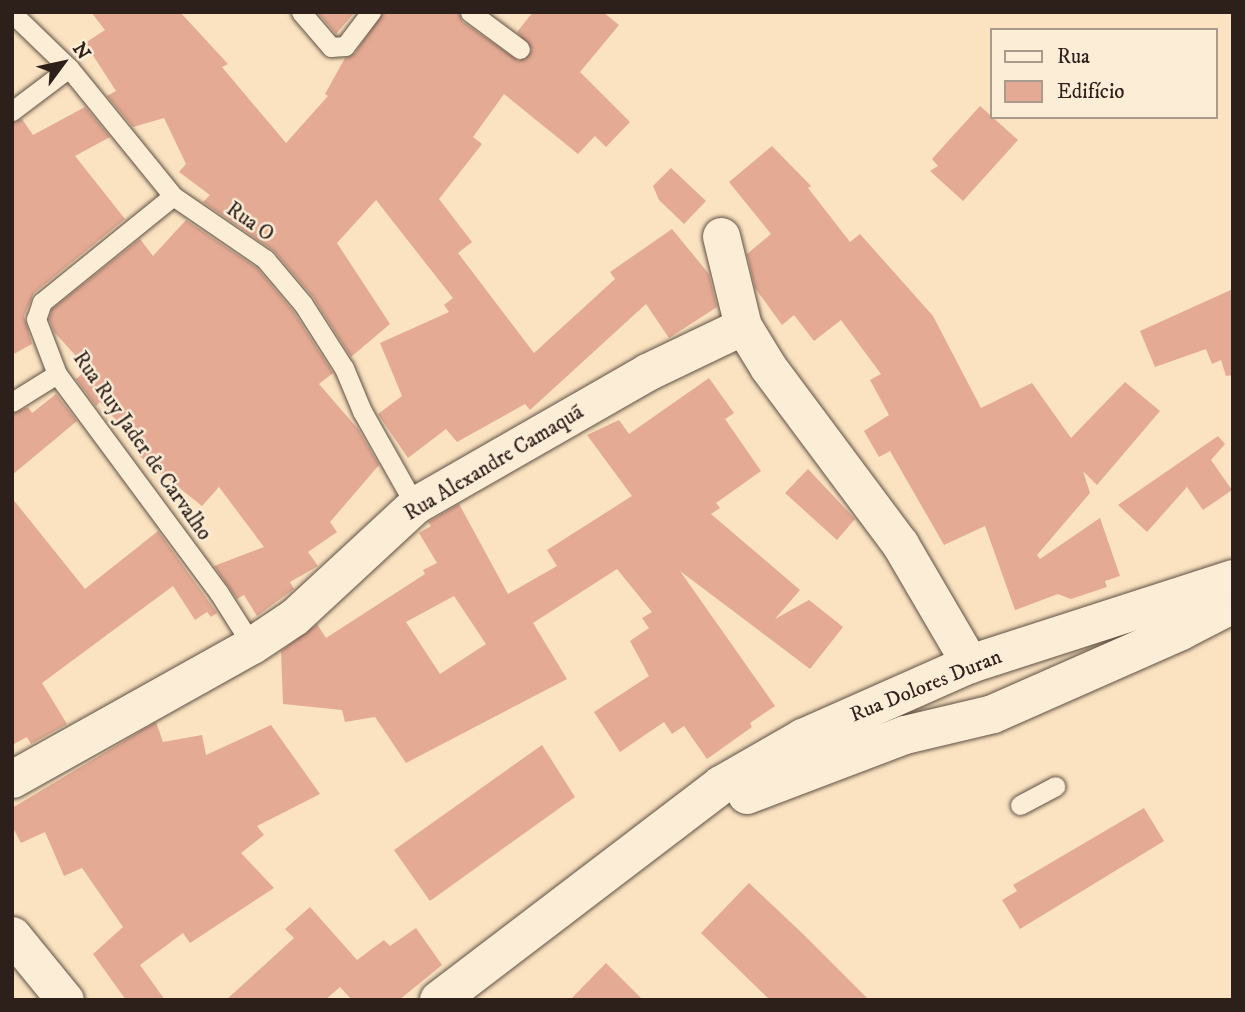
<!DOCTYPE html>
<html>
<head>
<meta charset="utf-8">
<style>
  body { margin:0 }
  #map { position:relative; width:1245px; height:1012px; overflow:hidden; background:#fbe3c1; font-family:"IM FELL DW Pica",serif }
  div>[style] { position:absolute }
  .building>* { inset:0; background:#e4aa94 }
  .roads { filter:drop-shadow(0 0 2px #605044) drop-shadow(0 0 2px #605044) }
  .lane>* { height:19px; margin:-9.5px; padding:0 9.5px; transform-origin:9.5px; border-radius:9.5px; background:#fcedd7 }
  .street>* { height:37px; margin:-18.5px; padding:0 18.5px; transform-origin:18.5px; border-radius:18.5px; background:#fcedd7 }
  .secondary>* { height:38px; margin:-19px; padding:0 19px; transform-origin:19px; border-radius:19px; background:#fcedd7 }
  span { translate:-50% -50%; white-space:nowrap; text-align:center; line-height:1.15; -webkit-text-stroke:5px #fcedd7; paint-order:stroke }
  .street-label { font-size:21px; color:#2d1f1a }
  .frame { position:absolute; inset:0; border:14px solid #2d1f1a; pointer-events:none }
  .legend { position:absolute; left:990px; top:28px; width:228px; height:91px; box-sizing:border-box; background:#fcedd7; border:2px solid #a99b8b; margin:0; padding:9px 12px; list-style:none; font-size:21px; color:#2d1f1a }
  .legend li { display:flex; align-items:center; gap:14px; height:35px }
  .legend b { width:35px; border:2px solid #a99b8b }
  .north { position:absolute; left:28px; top:28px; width:70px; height:70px; -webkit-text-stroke:5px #fcedd7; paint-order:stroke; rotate:57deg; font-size:19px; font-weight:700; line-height:28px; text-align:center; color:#2d1f1a }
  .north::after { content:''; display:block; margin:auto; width:24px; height:32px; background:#2d1f1a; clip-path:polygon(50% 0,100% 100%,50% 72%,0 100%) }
</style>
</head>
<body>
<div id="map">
  <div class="building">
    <i style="clip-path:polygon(91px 12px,180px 12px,228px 64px,222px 67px,286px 143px,328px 96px,325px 94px,345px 58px,355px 53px,383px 12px,458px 12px,463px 22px,519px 61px,532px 50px,517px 32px,533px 12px,603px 12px,619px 25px,580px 72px,630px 122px,606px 147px,595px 136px,578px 154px,504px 94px,473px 137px,482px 144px,439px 199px,472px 242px,458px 253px,534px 353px,615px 279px,610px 272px,672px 229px,709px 274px,717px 307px,669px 338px,646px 304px,530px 410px,525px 404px,457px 442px,446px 429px,408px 458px,378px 414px,402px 396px,380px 343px,449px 312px,444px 305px,453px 298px,376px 200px,337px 243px,390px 324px,351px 357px,313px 297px,274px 251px,203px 202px,210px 195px,179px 172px,186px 164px,164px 118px,133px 127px,107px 96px,116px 91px,85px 43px,105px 30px)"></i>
    <i style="clip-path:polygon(317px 12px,355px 12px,336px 34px)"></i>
    <i style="clip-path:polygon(980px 106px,1018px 140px,963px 201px,930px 171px,938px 166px,932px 159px)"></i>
    <i style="clip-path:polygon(85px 107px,110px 137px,75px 156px,125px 219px,34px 293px,24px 316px,32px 344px,12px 355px,12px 123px,22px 119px,33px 135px)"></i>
    <i style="clip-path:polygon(772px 146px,811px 186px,808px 188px,850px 242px,860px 234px,933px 316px,981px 408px,1032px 383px,1071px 438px,1125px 382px,1160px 411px,1097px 485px,1083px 471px,1090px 493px,1037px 555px,1040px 559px,1100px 518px,1120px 576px,1105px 581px,1107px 587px,1071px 599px,1058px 594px,1015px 610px,985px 526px,944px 545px,890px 451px,879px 457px,864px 431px,889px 415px,870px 380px,881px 374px,841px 320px,814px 341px,794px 315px,782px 325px,755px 288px,747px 254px,771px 234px,729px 182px)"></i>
    <i style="clip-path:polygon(671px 168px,706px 201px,684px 224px,659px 200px,653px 186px)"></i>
    <i style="clip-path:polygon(186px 220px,257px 268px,293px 311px,333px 373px,319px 384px,358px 429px,379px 465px,330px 522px,337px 532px,308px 552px,318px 566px,290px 582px,294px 589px,257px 616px,244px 595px,237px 599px,214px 566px,264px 547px,219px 487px,202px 506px,137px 454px,141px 449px,100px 402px,96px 406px,76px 379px,88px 369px,54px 332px,49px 319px,52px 309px,140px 239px,153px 256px)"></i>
    <i style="clip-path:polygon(1233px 289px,1233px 375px,1226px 376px,1221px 360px,1212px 364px,1206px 349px,1155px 367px,1140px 331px)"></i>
    <i style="clip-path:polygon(evenodd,709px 378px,734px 413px,725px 419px,761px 471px,716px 503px,720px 508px,711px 514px,800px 590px,775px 619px,809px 600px,843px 627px,810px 669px,680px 571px,775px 706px,750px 723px,752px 727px,707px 759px,684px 726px,672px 734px,664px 722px,620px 752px,594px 712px,649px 676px,630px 641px,649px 628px,642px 618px,652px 612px,617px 569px,533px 623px,567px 679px,406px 763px,375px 717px,345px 722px,342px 710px,283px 704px,281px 651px,317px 624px,326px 638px,425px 574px,423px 570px,437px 563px,419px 533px,431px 526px,428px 522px,459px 504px,508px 594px,557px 566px,547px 550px,632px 496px,587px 435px,619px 420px,629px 434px,709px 378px,454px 596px,486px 644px,440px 674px,406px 622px,454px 596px)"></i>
    <i style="clip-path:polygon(56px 394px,77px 421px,12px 475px,12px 414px,28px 407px,32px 413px)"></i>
    <i style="clip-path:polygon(1218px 436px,1225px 444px,1211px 460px,1232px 490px,1203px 510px,1187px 487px,1147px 532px,1118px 505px)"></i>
    <i style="clip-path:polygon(808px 469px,855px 519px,837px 540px,785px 493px)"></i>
    <i style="clip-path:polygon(12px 498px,85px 589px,158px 531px,217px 613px,211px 617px,207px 612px,195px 620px,173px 586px,42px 683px,67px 724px,31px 744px,27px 737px,12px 745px)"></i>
    <i style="clip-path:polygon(156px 722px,163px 742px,202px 735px,206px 755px,271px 725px,320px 794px,257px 826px,264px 835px,241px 853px,274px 888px,190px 943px,183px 933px,140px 965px,165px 1000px,126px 1000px,93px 954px,123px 927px,82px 868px,64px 876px,45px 832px,21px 843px,12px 826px,12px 808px)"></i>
    <i style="clip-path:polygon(542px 745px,575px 797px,430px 901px,394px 850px)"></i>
    <i style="clip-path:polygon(1144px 808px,1164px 841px,1020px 929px,1002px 900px,1017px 891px,1013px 885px)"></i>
    <i style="clip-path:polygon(749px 883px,803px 934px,869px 1000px,770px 1000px,701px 933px)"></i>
    <i style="clip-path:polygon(310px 907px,357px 960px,384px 940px,390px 946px,416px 928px,442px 965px,399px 1000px,352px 1000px,340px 987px,325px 1000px,226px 1000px,294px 938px,285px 929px)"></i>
    <i style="clip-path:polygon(606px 963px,643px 1000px,570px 1000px)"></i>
  </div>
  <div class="roads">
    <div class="lane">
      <i style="left:301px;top:12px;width:46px;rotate:49.4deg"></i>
      <i style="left:331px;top:47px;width:14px;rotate:-4deg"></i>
      <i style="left:345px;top:46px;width:43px;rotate:-52.6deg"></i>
      <i style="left:470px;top:12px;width:62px;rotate:36.5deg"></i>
      <i style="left:12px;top:13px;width:79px;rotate:44deg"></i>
      <i style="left:69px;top:68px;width:165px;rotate:50.9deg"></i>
      <i style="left:173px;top:196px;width:112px;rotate:34.4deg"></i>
      <i style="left:265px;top:259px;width:59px;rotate:49.8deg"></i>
      <i style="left:303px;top:304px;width:76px;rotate:57.4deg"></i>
      <i style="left:344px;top:368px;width:47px;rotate:67.3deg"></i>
      <i style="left:362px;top:411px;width:108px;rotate:60.6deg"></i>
      <i style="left:12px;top:111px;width:71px;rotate:-37deg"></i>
      <i style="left:173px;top:196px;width:169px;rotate:141deg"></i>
      <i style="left:42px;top:302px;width:18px;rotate:109deg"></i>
      <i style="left:36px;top:319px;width:59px;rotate:69.1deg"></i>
      <i style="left:57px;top:374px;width:272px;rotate:53.5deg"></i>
      <i style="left:219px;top:593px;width:62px;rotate:57.6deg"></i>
      <i style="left:12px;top:402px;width:53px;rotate:-31.9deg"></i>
      <i style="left:1020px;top:805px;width:40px;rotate:-28deg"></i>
    </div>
    <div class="street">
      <i style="left:721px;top:236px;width:93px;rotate:76.3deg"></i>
      <i style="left:743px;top:326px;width:48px;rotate:58.6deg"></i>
      <i style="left:768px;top:367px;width:221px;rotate:53.3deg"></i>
      <i style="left:900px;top:544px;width:139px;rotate:59.7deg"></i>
      <i style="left:12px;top:779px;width:275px;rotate:-29.2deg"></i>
      <i style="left:252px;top:645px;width:50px;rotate:-33.7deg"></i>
      <i style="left:294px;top:617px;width:165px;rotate:-42.8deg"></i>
      <i style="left:415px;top:505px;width:267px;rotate:-29.8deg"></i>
      <i style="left:647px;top:372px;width:106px;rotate:-25.6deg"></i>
      <i style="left:12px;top:935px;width:84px;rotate:50.8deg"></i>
    </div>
    <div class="secondary">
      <i style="left:747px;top:795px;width:169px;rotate:-20.8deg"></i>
      <i style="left:905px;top:735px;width:90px;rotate:-13.4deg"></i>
      <i style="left:993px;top:714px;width:206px;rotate:-23.8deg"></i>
      <i style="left:1181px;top:631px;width:59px;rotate:-27.4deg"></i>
      <i style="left:439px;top:1000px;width:355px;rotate:-37.3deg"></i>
      <i style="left:721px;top:785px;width:95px;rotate:-29.8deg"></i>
      <i style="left:803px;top:738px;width:183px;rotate:-23.9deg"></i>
      <i style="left:970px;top:664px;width:276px;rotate:-17.9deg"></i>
    </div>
  </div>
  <div class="street-label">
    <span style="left:250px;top:222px;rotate:35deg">Rua O</span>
    <span style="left:142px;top:446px;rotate:55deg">Rua Ruy Jader de Carvalho</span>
    <span style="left:494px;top:463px;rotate:-31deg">Rua Alexandre Camaquã</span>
    <span style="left:926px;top:686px;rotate:-22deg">Rua Dolores Duran</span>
  </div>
  <div class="frame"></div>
  <ul class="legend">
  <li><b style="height:9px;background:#fcedd7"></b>Rua</li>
  <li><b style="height:19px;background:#e4aa94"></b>Edifício</li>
  </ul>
  <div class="north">N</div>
</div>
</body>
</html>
